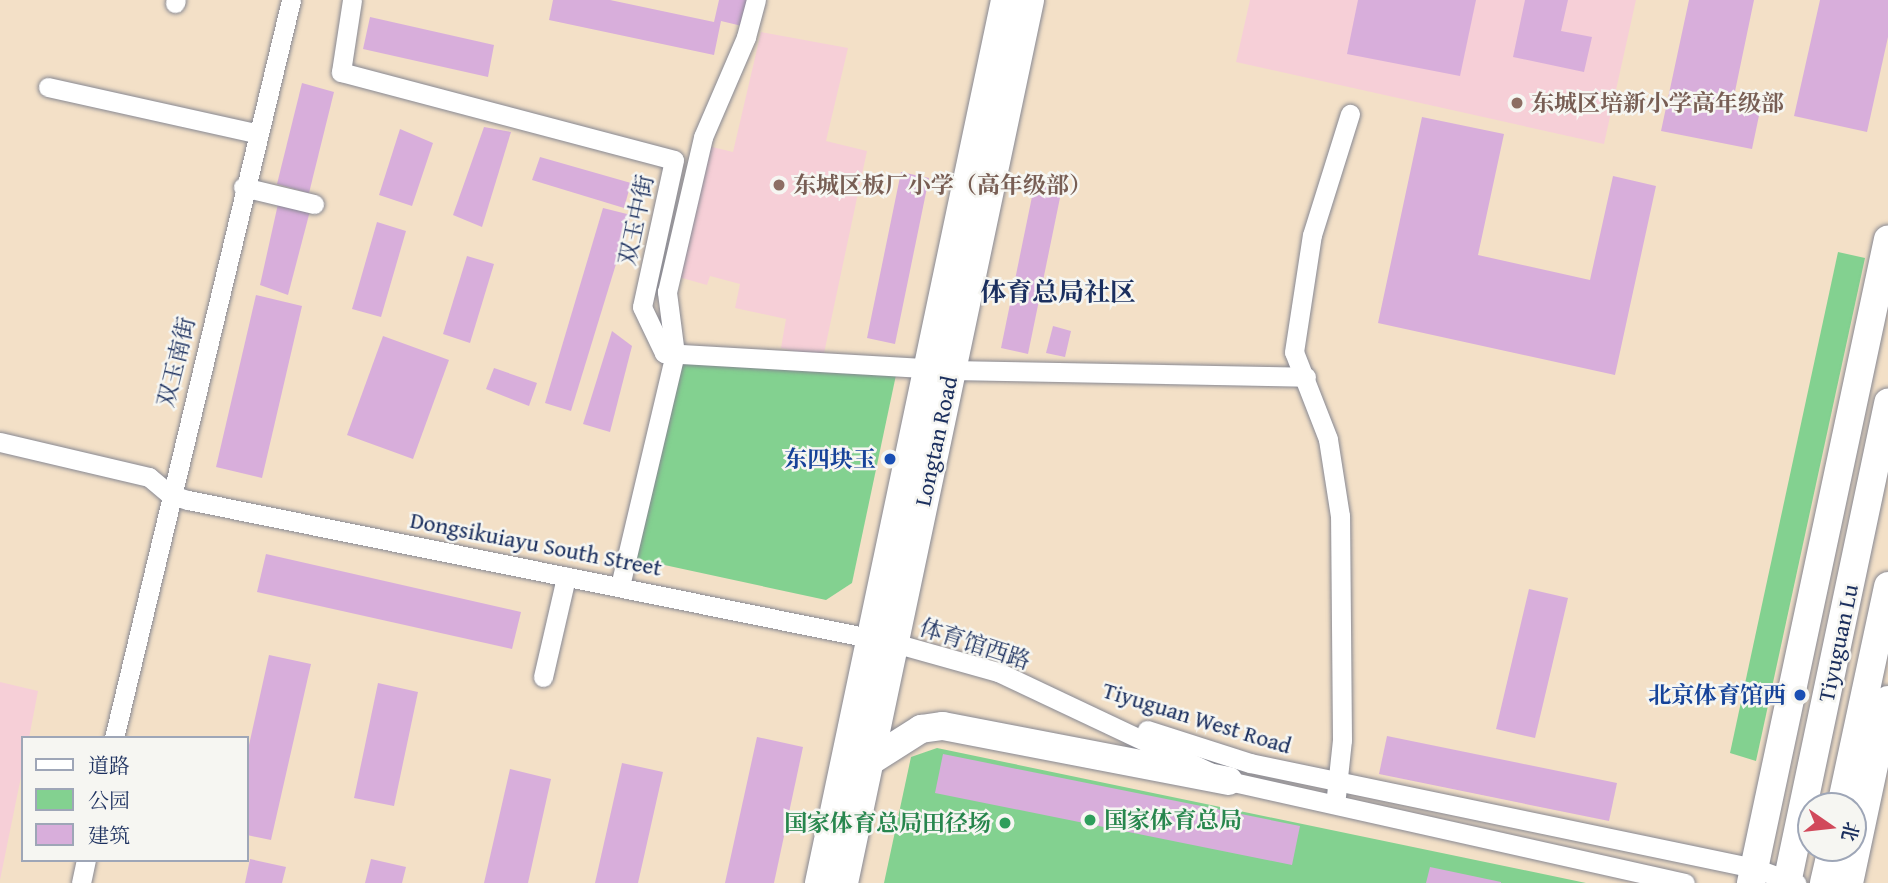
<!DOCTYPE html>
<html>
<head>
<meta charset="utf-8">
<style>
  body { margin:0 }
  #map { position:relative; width:1888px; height:883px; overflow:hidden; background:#f3e0c7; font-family:"Gentium Book Plus","Noto Serif SC",serif }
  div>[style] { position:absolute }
  .built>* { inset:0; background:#f6cfd7 }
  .green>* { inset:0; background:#83d190 }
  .building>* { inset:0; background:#d8aedb }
  .roads { filter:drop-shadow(0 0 2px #878892) drop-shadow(0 0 2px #878892) }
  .street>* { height:19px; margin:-9.5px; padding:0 9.5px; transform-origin:9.5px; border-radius:9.5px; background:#fff }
  .secondary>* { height:28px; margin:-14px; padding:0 14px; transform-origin:14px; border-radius:14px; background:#fff }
  .dots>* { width:19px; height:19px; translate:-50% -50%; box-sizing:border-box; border:4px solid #f6f6f2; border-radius:50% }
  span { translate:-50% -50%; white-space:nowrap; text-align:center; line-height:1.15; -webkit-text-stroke:5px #f6f6f2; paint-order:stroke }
  .education-label { font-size:23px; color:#785e54; font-weight:700 }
  .left { translate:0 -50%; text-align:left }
  .street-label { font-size:23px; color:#1b2f5e }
  .transit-label { font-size:23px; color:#164399; font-weight:700 }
  .right { translate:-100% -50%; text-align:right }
  .leisure-label { font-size:23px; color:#27864d; font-weight:700 }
  .quarter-label { font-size:26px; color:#1b2f5e; font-weight:700 }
  .legend { position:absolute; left:21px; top:736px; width:228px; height:126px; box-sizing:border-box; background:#f6f6f2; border:2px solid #9ea6b7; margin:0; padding:9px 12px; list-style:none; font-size:21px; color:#1b2f5e }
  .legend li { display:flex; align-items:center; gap:14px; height:35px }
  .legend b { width:35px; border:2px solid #9ea6b7 }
  .north { position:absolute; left:1797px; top:792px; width:70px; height:70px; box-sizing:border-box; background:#f6f6f2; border:2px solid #9ea6b7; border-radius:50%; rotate:104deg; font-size:19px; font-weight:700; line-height:28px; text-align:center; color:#1b2f5e }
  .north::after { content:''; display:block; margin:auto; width:24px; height:32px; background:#d1495b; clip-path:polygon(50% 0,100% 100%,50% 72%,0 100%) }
</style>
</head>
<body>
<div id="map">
  <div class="built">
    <i style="clip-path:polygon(1250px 0,1636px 0,1604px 144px,1236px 62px)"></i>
    <i style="clip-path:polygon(761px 32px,848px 48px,826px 141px,867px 151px,823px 358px,781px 348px,786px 319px,735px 308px,740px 284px,710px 276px,707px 285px,675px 276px,708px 146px,733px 152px)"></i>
    <i style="clip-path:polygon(0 682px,38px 691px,29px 738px,23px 738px,23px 767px,0 880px)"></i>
  </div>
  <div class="green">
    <i style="clip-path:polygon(1838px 252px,1865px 258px,1756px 761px,1730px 753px)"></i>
    <i style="clip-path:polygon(685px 362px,896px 375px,852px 583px,826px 600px,632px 558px,676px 373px)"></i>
    <i style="clip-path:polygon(937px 748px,1586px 883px,884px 883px,911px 757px)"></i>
  </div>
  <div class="building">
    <i style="clip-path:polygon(553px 0,610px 0,714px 22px,719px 0,747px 0,742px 26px,721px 21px,714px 55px,549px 20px)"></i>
    <i style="clip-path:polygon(1358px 0,1476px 0,1460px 76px,1347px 54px)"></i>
    <i style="clip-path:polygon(1525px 0,1568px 0,1561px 31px,1592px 37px,1584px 72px,1513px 57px)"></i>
    <i style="clip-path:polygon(1689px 0,1754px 0,1733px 101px,1761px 106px,1752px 149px,1661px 131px)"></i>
    <i style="clip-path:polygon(1820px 0,1888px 0,1888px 37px,1867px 132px,1794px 116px)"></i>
    <i style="clip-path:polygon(370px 17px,494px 45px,488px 77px,363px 49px)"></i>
    <i style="clip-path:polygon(302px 83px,334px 92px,309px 193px,277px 184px)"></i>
    <i style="clip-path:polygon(1422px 117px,1504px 134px,1478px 255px,1590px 280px,1613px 176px,1656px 186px,1615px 375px,1378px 323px)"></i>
    <i style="clip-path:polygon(484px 127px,511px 132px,482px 227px,453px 215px)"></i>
    <i style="clip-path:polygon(400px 129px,433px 143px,412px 206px,379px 195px)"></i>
    <i style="clip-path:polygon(540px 157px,631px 183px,624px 208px,532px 180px)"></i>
    <i style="clip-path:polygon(901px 172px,929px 178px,895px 344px,867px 338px)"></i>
    <i style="clip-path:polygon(1035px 182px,1062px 188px,1028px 354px,1001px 348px)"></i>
    <i style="clip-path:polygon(278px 204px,310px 211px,288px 295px,260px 285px)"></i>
    <i style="clip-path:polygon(603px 208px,631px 215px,571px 411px,545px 403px)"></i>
    <i style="clip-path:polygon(377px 222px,406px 231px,381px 317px,352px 309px)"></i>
    <i style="clip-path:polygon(467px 256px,494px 264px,470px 343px,443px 334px)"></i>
    <i style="clip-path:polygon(256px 295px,302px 306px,262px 478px,216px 467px)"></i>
    <i style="clip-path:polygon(1053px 326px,1071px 331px,1065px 357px,1046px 353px)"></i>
    <i style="clip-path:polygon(612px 331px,632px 346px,610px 432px,583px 424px)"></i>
    <i style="clip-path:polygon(383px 336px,449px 360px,413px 459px,347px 435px)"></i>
    <i style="clip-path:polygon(494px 368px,537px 383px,529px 406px,486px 389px)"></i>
    <i style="clip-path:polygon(266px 554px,521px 612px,512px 649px,257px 592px)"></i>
    <i style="clip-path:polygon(1529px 589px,1568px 598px,1535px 738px,1496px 729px)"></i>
    <i style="clip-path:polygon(269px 655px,311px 664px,271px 840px,247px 835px,247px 754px)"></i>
    <i style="clip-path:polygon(378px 683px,418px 692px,394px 806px,354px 798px)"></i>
    <i style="clip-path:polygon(1387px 736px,1617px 783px,1609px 821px,1379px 774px)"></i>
    <i style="clip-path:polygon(757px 737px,803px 747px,774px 883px,725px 883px)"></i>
    <i style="clip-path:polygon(943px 754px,1300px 826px,1292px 865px,935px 793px)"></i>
    <i style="clip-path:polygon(622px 763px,663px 772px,638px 883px,595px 883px)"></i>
    <i style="clip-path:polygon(510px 769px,551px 779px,528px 883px,484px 883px)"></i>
    <i style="clip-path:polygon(250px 859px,286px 867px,282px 883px,245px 883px)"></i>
    <i style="clip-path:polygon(371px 859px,406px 867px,402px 883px,365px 883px)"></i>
    <i style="clip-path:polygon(1430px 867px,1501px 882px,1501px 883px,1426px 883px)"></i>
  </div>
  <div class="roads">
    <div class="street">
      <i style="left:352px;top:0;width:73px;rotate:98.7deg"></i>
      <i style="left:341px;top:72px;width:344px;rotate:14.8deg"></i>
      <i style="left:674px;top:160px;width:150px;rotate:102.3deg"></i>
      <i style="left:642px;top:307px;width:51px;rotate:64.4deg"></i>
      <i style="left:664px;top:353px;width:264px;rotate:3.3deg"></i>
      <i style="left:175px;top:3px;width:3px;rotate:-72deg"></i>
      <i style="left:48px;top:87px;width:213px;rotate:12.5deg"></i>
      <i style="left:243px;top:187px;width:73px;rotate:13.5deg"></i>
      <i style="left:951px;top:370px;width:355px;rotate:1.1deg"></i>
      <i style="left:0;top:442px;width:153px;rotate:13.2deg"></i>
      <i style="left:149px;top:477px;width:26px;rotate:40deg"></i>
      <i style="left:169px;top:494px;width:20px;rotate:18deg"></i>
      <i style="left:188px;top:500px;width:720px;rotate:11.45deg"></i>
      <i style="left:894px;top:643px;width:108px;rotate:15.6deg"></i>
      <i style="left:998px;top:672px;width:255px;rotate:25.3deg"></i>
      <i style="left:1229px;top:781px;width:467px;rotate:12.6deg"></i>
      <i style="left:620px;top:586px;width:238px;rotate:-76.7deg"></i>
      <i style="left:675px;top:354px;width:63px;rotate:-97.4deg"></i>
      <i style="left:667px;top:292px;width:159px;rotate:-76.9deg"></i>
      <i style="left:703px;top:137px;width:109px;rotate:-66.7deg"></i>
      <i style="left:746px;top:37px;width:38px;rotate:-75deg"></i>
      <i style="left:543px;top:677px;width:103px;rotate:-77deg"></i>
      <i style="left:1147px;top:730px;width:108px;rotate:17.8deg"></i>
      <i style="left:1250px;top:763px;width:515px;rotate:11.77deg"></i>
      <i style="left:1754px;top:868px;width:45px;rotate:19.7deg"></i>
      <i style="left:114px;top:738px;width:759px;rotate:-76.51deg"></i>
      <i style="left:1336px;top:796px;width:56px;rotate:-83.9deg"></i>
      <i style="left:1342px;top:740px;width:224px;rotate:-90.5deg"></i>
      <i style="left:1340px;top:516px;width:78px;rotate:-98.9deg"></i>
      <i style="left:1328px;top:439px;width:93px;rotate:-111.3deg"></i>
      <i style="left:1294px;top:352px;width:118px;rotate:-81.3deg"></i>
      <i style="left:1312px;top:235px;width:127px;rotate:-72.6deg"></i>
      <i style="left:81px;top:883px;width:24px;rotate:-78deg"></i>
    </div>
    <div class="secondary">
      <i style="left:869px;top:762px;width:62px;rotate:-32.4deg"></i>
      <i style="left:921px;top:729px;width:22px;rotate:-8deg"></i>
      <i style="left:943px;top:726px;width:291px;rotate:10.9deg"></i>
      <i style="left:1841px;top:806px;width:225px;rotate:-77.9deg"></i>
      <i style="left:819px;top:883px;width:902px;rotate:-78.1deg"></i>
      <i style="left:844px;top:883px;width:902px;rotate:-78.1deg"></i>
      <i style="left:1751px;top:883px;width:658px;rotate:-77.99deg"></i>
      <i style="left:1787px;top:883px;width:491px;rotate:-78.1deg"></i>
      <i style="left:1824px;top:883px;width:36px;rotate:-77deg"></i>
      <i style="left:1849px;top:883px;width:187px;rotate:-78deg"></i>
    </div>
  </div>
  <div class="dots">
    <i style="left:1517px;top:103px;background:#8d6e63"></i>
    <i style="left:779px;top:185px;background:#8d6e63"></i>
    <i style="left:890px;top:459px;background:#1a4fb4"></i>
    <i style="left:1800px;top:695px;background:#1a4fb4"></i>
    <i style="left:1090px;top:820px;background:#2e9e5b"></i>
    <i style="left:1005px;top:823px;background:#2e9e5b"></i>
  </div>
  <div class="education-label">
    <span class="left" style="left:1531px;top:103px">东城区培新小学高年级部</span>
    <span class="left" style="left:793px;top:185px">东城区板厂小学（高年级部）</span>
  </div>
  <div class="street-label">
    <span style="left:636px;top:220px;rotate:-78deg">双玉中街</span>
    <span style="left:176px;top:362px;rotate:-76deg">双玉南街</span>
    <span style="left:936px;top:441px;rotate:-78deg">Longtan Road</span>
    <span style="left:536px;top:544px;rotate:11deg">Dongsikuiayu South Street</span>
    <span style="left:1838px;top:643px;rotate:-78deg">Tiyuguan Lu</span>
    <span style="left:975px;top:644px;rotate:18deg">体育馆西路</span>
    <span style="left:1197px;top:718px;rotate:17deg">Tiyuguan West Road</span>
  </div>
  <div class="transit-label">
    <span class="right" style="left:876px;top:459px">东四块玉</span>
    <span class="right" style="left:1786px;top:695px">北京体育馆西</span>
  </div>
  <div class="leisure-label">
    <span class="left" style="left:1104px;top:820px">国家体育总局</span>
    <span class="right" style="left:991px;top:823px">国家体育总局田径场</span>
  </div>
  <div class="quarter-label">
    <span style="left:1058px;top:292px">体育总局社区</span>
  </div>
  <ul class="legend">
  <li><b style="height:9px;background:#fff"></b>道路</li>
  <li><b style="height:19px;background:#83d190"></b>公园</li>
  <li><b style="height:19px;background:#d8aedb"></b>建筑</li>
  </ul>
  <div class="north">北</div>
</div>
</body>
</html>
